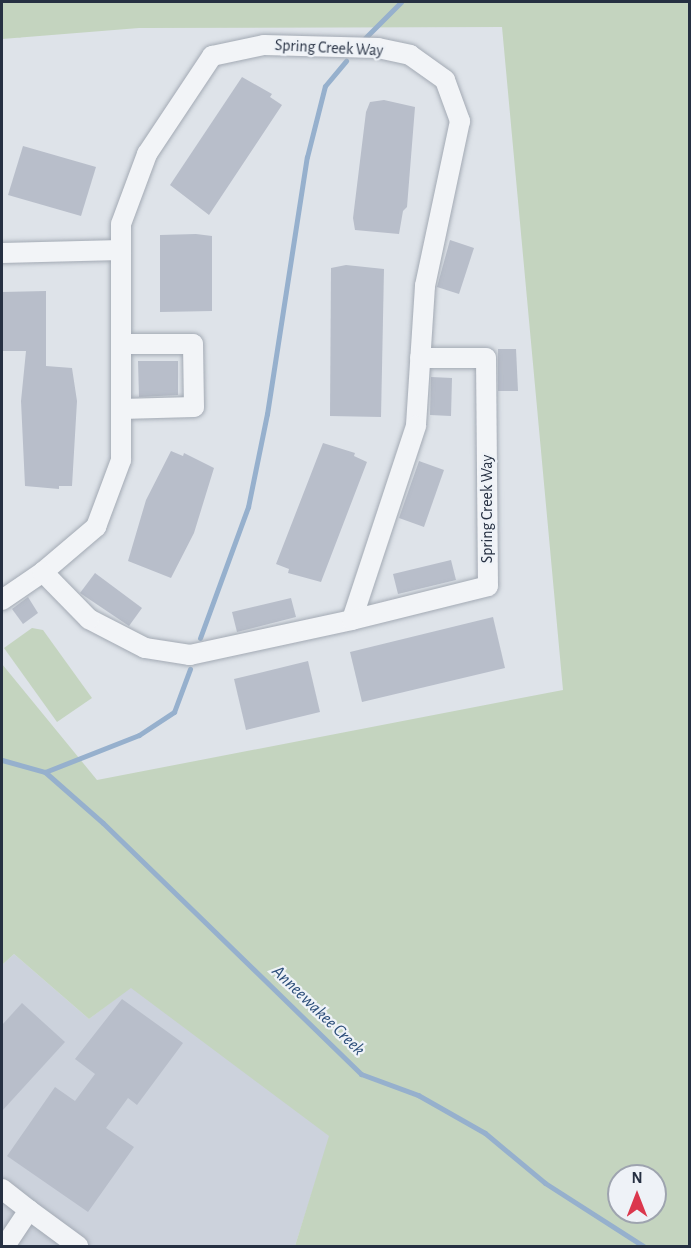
<!DOCTYPE html>
<html>
<head>
<meta charset="utf-8">
<style>
  body { margin:0 }
  #map { position:relative; width:691px; height:1248px; overflow:hidden; background:#dee3e9; font-family:"Alegreya Sans",sans-serif }
  div>[style] { position:absolute }
  .built>* { inset:0; background:#ccd2dc }
  .green>* { inset:0; background:#c4d4bf }
  .stream>* { height:5px; margin:-2.5px; padding:0 2.5px; transform-origin:2.5px; border-radius:2.5px; background:#96b0cd }
  .building>* { inset:0; background:#b8beca }
  .roads { filter:drop-shadow(0 0 2px #a3aab4) drop-shadow(0 0 2px #a3aab4) }
  .minor>* { height:20px; margin:-10px; padding:0 10px; transform-origin:10px; border-radius:10px; background:#f2f4f7 }
  span { translate:-50% -50%; white-space:nowrap; text-align:center; line-height:1.15; -webkit-text-stroke:4.5px #eef2f7; paint-order:stroke }
  .street-label { font-size:16px; color:#263042 }
  .water-label { font-size:18px; color:#2c4e7a; font-style:italic }
  .frame { position:absolute; inset:0; border:3px solid #263042; pointer-events:none }
  .north { position:absolute; left:607px; top:1164px; width:60px; height:60px; box-sizing:border-box; background:#eef2f7; border:2px solid #9ea4af; border-radius:50%; rotate:0deg; font-size:16px; font-weight:700; line-height:24px; text-align:center; color:#263042 }
  .north::after { content:''; display:block; margin:auto; width:21px; height:27px; background:#db374d; clip-path:polygon(50% 0,100% 100%,50% 72%,0 100%) }
</style>
</head>
<body>
<div id="map">
  <div class="built">
    <i style="clip-path:polygon(14px 954px,89px 1019px,131px 987px,330px 1136px,295px 1246px,2px 1246px,2px 965px)"></i>
  </div>
  <div class="green">
    <i style="clip-path:polygon(evenodd,2px 2px,689px 2px,689px 1246px,295px 1246px,329px 1136px,131px 988px,89px 1019px,14px 954px,2px 965px,2px 664px,97px 780px,563px 690px,502px 27px,139px 28px,2px 39px,2px 2px,619px 1176px,655px 1176px,655px 1212px,619px 1212px,619px 1176px)"></i>
    <i style="clip-path:polygon(32px 628px,43px 630px,92px 698px,57px 722px,4px 648px)"></i>
  </div>
  <div class="stream">
    <i style="left:360px;top:43px;width:58px;rotate:-45deg"></i>
    <i style="left:200px;top:638px;width:140px;rotate:-69.9deg"></i>
    <i style="left:248px;top:507px;width:95px;rotate:-78.5deg"></i>
    <i style="left:267px;top:414px;width:260px;rotate:-81.2deg"></i>
    <i style="left:307px;top:157px;width:73px;rotate:-75.8deg"></i>
    <i style="left:325px;top:86px;width:33px;rotate:-50deg"></i>
    <i style="left:2px;top:760px;width:45px;rotate:15.6deg"></i>
    <i style="left:45px;top:772px;width:77px;rotate:41.3deg"></i>
    <i style="left:103px;top:823px;width:360px;rotate:44.2deg"></i>
    <i style="left:361px;top:1074px;width:61px;rotate:20.2deg"></i>
    <i style="left:418px;top:1095px;width:77px;rotate:29.6deg"></i>
    <i style="left:485px;top:1133px;width:78px;rotate:39.8deg"></i>
    <i style="left:545px;top:1183px;width:117px;rotate:32.7deg"></i>
    <i style="left:45px;top:772px;width:101px;rotate:-21.5deg"></i>
    <i style="left:139px;top:735px;width:42px;rotate:-33.3deg"></i>
    <i style="left:174px;top:712px;width:46px;rotate:-69.6deg"></i>
  </div>
  <div class="building">
    <i style="clip-path:polygon(242px 77px,272px 94px,270px 97px,282px 105px,209px 215px,170px 185px)"></i>
    <i style="clip-path:polygon(384px 100px,415px 107px,407px 207px,403px 211px,399px 234px,355px 230px,353px 218px,366px 112px,370px 102px)"></i>
    <i style="clip-path:polygon(23px 146px,96px 167px,81px 216px,8px 195px)"></i>
    <i style="clip-path:polygon(196px 234px,212px 236px,212px 311px,160px 312px,160px 235px)"></i>
    <i style="clip-path:polygon(450px 240px,474px 248px,459px 294px,437px 287px)"></i>
    <i style="clip-path:polygon(346px 265px,384px 269px,381px 417px,330px 416px,331px 268px)"></i>
    <i style="clip-path:polygon(46px 291px,46px 366px,72px 368px,77px 401px,72px 486px,59px 486px,59px 489px,25px 486px,21px 401px,26px 351px,2px 351px,2px 292px)"></i>
    <i style="clip-path:polygon(498px 349px,516px 349px,518px 391px,498px 391px)"></i>
    <i style="clip-path:polygon(138px 361px,178px 361px,178px 395px,139px 397px)"></i>
    <i style="clip-path:polygon(431px 377px,452px 378px,451px 416px,430px 415px)"></i>
    <i style="clip-path:polygon(323px 443px,355px 453px,354px 456px,367px 462px,321px 582px,288px 573px,289px 569px,276px 564px)"></i>
    <i style="clip-path:polygon(171px 451px,183px 456px,184px 453px,214px 468px,194px 533px,171px 578px,128px 561px,146px 500px)"></i>
    <i style="clip-path:polygon(419px 461px,444px 470px,424px 527px,399px 518px)"></i>
    <i style="clip-path:polygon(451px 560px,456px 580px,398px 594px,393px 574px)"></i>
    <i style="clip-path:polygon(95px 573px,142px 608px,129px 626px,80px 593px)"></i>
    <i style="clip-path:polygon(28px 597px,38px 613px,23px 624px,12px 609px)"></i>
    <i style="clip-path:polygon(291px 598px,296px 617px,237px 632px,232px 612px)"></i>
    <i style="clip-path:polygon(493px 617px,505px 668px,362px 702px,350px 652px)"></i>
    <i style="clip-path:polygon(308px 661px,320px 712px,246px 730px,234px 679px)"></i>
    <i style="clip-path:polygon(122px 999px,183px 1043px,137px 1105px,128px 1098px,106px 1128px,134px 1147px,88px 1212px,7px 1156px,55px 1087px,75px 1101px,95px 1074px,75px 1059px)"></i>
    <i style="clip-path:polygon(22px 1003px,65px 1042px,2px 1111px,2px 1025px)"></i>
  </div>
  <div class="roads">
    <div class="minor">
      <i style="left:2px;top:253px;width:119px;rotate:-1.4deg"></i>
      <i style="left:121px;top:344px;width:72px"></i>
      <i style="left:193px;top:344px;width:63px;rotate:89.1deg"></i>
      <i style="left:194px;top:407px;width:73px;rotate:178.4deg"></i>
      <i style="left:2px;top:600px;width:50px;rotate:-34.3deg"></i>
      <i style="left:43px;top:572px;width:70px;rotate:-40.3deg"></i>
      <i style="left:96px;top:527px;width:72px;rotate:-69.5deg"></i>
      <i style="left:121px;top:460px;width:236px;rotate:-90deg"></i>
      <i style="left:121px;top:224px;width:75px;rotate:-69.6deg"></i>
      <i style="left:147px;top:154px;width:118px;rotate:-56.4deg"></i>
      <i style="left:212px;top:56px;width:53px;rotate:-11.9deg"></i>
      <i style="left:264px;top:45px;width:114px;rotate:1.5deg"></i>
      <i style="left:378px;top:48px;width:33px;rotate:12deg"></i>
      <i style="left:410px;top:55px;width:43px;rotate:35.5deg"></i>
      <i style="left:445px;top:80px;width:44px;rotate:69.9deg"></i>
      <i style="left:460px;top:121px;width:169px;rotate:102deg"></i>
      <i style="left:425px;top:286px;width:140px;rotate:93.7deg"></i>
      <i style="left:416px;top:426px;width:204px;rotate:108.3deg"></i>
      <i style="left:352px;top:620px;width:166px;rotate:167.8deg"></i>
      <i style="left:190px;top:655px;width:46px;rotate:-171.2deg"></i>
      <i style="left:145px;top:648px;width:63px;rotate:-152.6deg"></i>
      <i style="left:89px;top:619px;width:66px;rotate:-134.4deg"></i>
      <i style="left:352px;top:620px;width:140px;rotate:-14deg"></i>
      <i style="left:488px;top:586px;width:228px;rotate:-90.5deg"></i>
      <i style="left:486px;top:358px;width:66px;rotate:180deg"></i>
      <i style="left:2px;top:1189px;width:34px;rotate:38deg"></i>
      <i style="left:29px;top:1210px;width:43px;rotate:123.7deg"></i>
      <i style="left:29px;top:1210px;width:61px;rotate:36.3deg"></i>
    </div>
  </div>
  <div class="street-label">
    <span style="left:329px;top:48px;rotate:3deg">Spring Creek Way</span>
    <span style="left:487px;top:509px;rotate:-90deg">Spring Creek Way</span>
  </div>
  <div class="water-label">
    <span style="left:318px;top:1011px;rotate:44deg">Anneewakee Creek</span>
  </div>
  <div class="frame"></div>
  <div class="north">N</div>
</div>
</body>
</html>
